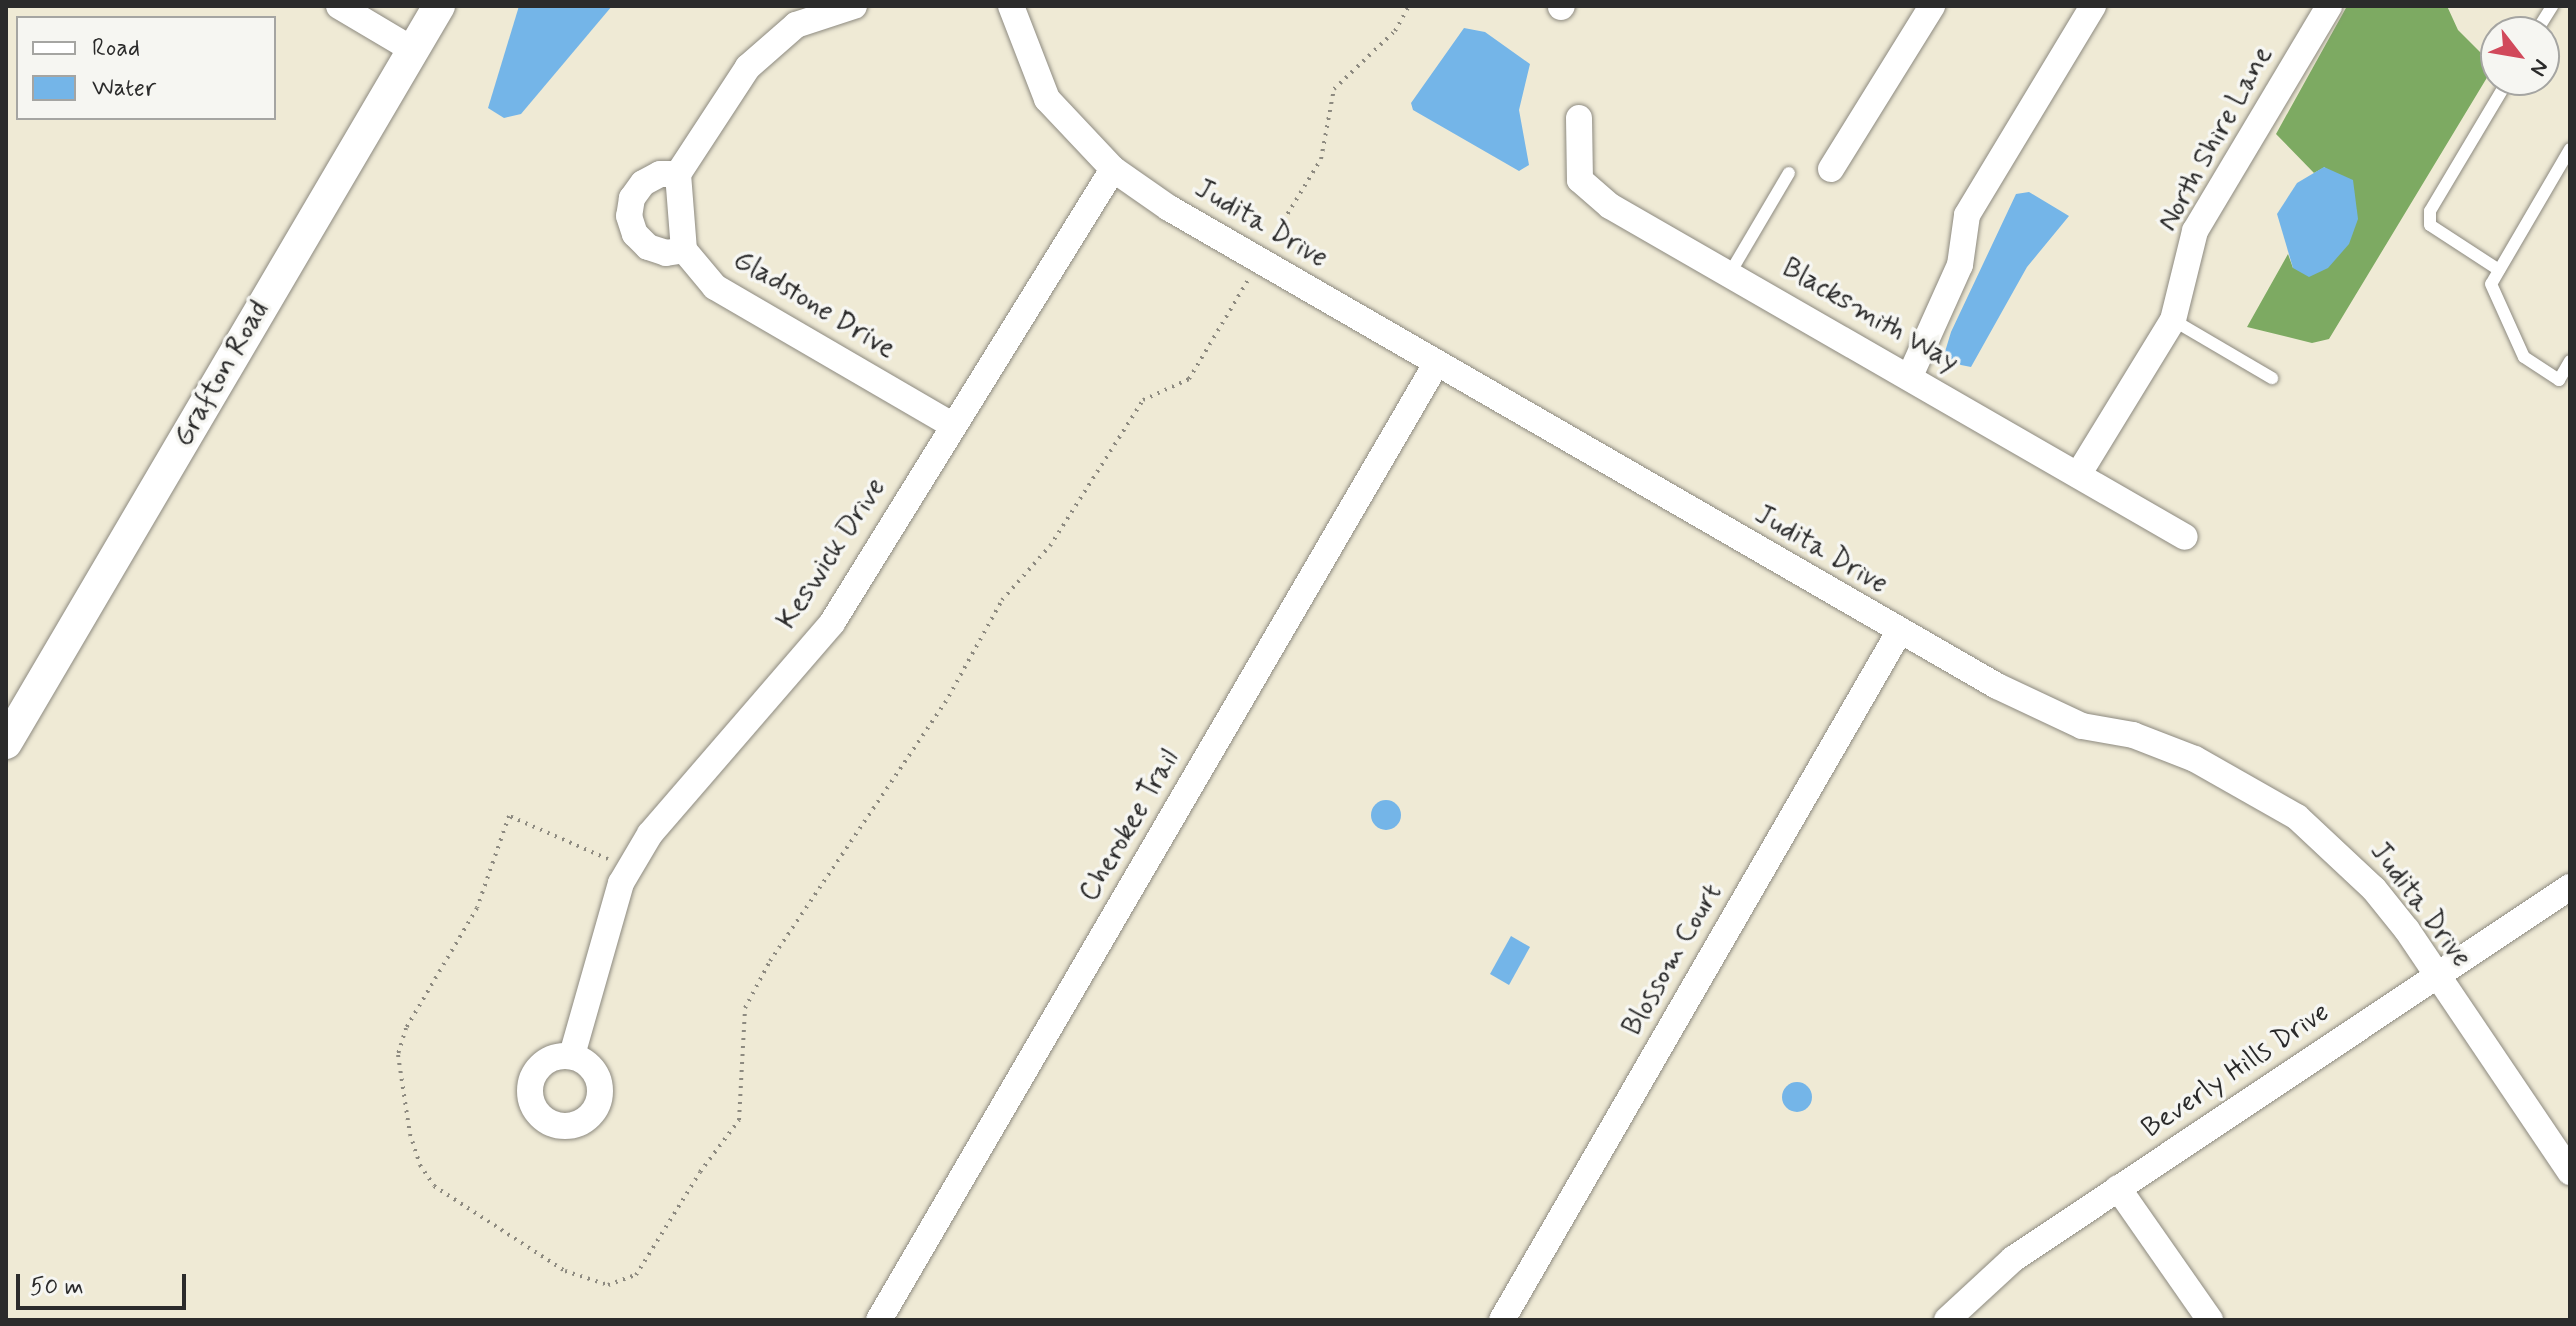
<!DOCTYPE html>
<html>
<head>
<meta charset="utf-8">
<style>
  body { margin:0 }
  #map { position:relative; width:2576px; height:1326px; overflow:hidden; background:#efead5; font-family:Mynerve,sans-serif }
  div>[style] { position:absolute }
  .forest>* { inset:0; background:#7daa62 }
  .water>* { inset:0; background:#74b5e8 }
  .round { border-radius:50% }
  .path>* { height:4px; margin-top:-2px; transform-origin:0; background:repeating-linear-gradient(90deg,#8d8a80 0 2px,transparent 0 8px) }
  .roads { filter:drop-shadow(0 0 2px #8d8a80) drop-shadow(0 0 2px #8d8a80) }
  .service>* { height:12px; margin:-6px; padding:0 6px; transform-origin:6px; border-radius:6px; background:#fff }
  .minor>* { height:26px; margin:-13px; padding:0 13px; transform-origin:13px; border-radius:13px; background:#fff }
  .minor>.ring { margin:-13px; padding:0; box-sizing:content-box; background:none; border:26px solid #fff; border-radius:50% }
  .tertiary>* { height:32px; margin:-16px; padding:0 16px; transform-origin:16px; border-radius:16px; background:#fff }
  span { translate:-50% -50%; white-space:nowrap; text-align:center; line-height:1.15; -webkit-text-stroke:7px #f6f6f2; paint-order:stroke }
  .street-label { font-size:28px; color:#2b2b2b }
  .frame { position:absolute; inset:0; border:8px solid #2b2b2b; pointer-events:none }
  .legend { position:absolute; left:16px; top:16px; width:260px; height:104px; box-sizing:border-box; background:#f6f6f2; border:2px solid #a5a5a2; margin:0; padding:10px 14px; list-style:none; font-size:24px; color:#2b2b2b }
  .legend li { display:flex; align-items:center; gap:16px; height:40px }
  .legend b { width:40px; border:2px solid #a5a5a2 }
  .north { position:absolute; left:2480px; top:16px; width:80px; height:80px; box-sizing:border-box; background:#f6f6f2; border:2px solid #a5a5a2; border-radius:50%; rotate:121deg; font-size:22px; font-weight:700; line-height:32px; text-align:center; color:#2b2b2b }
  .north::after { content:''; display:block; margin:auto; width:28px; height:36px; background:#d1495b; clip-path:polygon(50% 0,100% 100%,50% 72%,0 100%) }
  .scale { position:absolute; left:16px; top:1274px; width:170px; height:36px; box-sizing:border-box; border:4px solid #2b2b2b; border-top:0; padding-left:10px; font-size:24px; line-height:28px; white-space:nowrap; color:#2b2b2b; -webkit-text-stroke:6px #f6f6f2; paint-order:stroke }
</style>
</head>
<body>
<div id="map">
  <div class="forest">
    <i style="clip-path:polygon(2347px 6px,2447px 6px,2458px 30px,2494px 66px,2329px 339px,2312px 343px,2247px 327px,2288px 254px,2293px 268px,2325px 167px,2314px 173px,2276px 134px)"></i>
  </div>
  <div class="water">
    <i style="clip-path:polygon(519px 6px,612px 6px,521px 114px,504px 118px,488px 108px)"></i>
    <i style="clip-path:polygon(1464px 28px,1485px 32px,1530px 64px,1519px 110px,1529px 165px,1519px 171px,1413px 110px,1411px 103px)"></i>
    <i style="clip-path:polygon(2324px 167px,2353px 180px,2358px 219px,2349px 244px,2328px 268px,2309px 277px,2293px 268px,2277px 214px,2297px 183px)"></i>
    <i style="clip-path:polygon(2029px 192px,2069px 216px,2027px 267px,1971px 367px,1961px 365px,1944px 355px,1951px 332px,2016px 194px)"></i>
    <i class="round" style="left:1371px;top:800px;width:30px;height:30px"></i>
    <i style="clip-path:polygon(1511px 936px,1530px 947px,1509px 985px,1490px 974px)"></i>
    <i class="round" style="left:1782px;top:1082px;width:30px;height:30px"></i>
  </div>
  <div class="path">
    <i style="left:1271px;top:241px;width:96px;rotate:-58.6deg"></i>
    <i style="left:1321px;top:159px;width:71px;rotate:-79.5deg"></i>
    <i style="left:1334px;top:89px;width:84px;rotate:-43.6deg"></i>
    <i style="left:1395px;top:31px;width:29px;rotate:-61deg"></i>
    <i style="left:608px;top:859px;width:108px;rotate:-156.5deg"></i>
    <i style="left:509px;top:816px;width:97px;rotate:109.2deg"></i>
    <i style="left:477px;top:908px;width:139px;rotate:120.6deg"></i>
    <i style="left:406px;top:1028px;width:28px;rotate:107deg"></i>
    <i style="left:398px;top:1055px;width:80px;rotate:81.4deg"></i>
    <i style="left:410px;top:1134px;width:33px;rotate:72deg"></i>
    <i style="left:420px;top:1165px;width:25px;rotate:56deg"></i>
    <i style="left:434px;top:1186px;width:156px;rotate:33deg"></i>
    <i style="left:565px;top:1271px;width:45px;rotate:18deg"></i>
    <i style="left:608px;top:1285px;width:30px;rotate:-20deg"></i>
    <i style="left:636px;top:1275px;width:121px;rotate:-58.1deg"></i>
    <i style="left:700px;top:1172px;width:65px;rotate:-53.1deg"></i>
    <i style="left:739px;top:1120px;width:112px;rotate:-86.9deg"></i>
    <i style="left:745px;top:1008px;width:53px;rotate:-62deg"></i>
    <i style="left:770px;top:961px;width:312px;rotate:-55.9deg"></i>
    <i style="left:945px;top:703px;width:118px;rotate:-61deg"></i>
    <i style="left:1002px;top:600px;width:72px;rotate:-48.4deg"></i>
    <i style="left:1050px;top:546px;width:173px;rotate:-57.5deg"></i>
    <i style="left:1143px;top:400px;width:51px;rotate:-24.5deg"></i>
    <i style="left:1189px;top:379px;width:115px;rotate:-59.2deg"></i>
  </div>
  <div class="roads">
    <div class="service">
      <i style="left:2536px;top:32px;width:31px;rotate:-58deg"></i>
      <i style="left:2570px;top:149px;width:156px;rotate:120.3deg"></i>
      <i style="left:2491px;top:284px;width:80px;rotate:65.7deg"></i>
      <i style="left:2524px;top:357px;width:42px;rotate:33.3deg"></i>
      <i style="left:2559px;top:380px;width:22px;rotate:-60deg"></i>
      <i style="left:2499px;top:270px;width:82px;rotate:-146.9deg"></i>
      <i style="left:2430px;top:225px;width:14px;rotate:-90deg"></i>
      <i style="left:2430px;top:211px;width:152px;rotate:-59.2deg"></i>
      <i style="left:1730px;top:273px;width:116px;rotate:-59.5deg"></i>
      <i style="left:2173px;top:320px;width:115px;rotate:30.4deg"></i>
    </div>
    <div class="minor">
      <i style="left:339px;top:6px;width:86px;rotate:30.7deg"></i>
      <i style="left:854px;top:6px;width:61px;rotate:161.9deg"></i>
      <i style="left:796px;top:25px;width:64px;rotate:138.8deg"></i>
      <i style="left:748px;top:67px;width:128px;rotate:123.2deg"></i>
      <i style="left:678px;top:174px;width:76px;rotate:85.5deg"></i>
      <i style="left:684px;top:250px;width:48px;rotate:50deg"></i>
      <i style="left:715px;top:287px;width:274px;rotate:30.2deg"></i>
      <i style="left:1011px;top:6px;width:100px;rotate:68.8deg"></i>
      <i style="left:1047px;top:99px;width:96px;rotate:46.7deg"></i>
      <i style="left:1113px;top:169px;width:68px;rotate:34.9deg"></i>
      <i style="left:1169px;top:208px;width:956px;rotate:30deg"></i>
      <i style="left:1997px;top:686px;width:94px;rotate:25.2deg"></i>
      <i style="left:2082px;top:726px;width:52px;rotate:10deg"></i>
      <i style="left:2133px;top:735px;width:66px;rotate:21.2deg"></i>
      <i style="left:2195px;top:759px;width:117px;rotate:29.6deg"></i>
      <i style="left:2297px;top:817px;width:105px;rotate:43.1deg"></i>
      <i style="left:2374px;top:889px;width:53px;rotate:51.2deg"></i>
      <i style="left:2407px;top:930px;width:292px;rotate:56deg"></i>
      <i style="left:1561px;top:7px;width:1px;rotate:-45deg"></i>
      <i style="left:1579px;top:118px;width:62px;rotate:89.1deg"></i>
      <i style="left:1580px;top:180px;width:40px;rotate:41deg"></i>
      <i style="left:1610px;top:206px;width:663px;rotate:29.93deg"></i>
      <i style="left:1831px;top:169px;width:192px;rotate:-58.2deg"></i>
      <i style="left:678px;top:174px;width:18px;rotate:180deg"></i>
      <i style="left:660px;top:174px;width:19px;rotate:152deg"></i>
      <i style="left:643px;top:183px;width:19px;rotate:126deg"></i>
      <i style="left:632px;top:198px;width:18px;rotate:99deg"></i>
      <i style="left:629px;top:216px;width:19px;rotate:72deg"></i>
      <i style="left:635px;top:234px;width:18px;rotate:45deg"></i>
      <i style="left:648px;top:247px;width:19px;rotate:18deg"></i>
      <i style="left:666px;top:253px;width:18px;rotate:-9deg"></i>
      <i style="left:1910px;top:376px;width:122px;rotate:-65.8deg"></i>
      <i style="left:1960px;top:265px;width:50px;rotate:-82deg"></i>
      <i style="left:1967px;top:215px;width:244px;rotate:-58.9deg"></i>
      <i style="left:2078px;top:475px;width:182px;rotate:-58.5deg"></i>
      <i style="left:2173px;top:320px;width:92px;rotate:-76.1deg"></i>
      <i style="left:2195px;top:231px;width:262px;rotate:-59.2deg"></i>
      <i style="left:572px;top:1055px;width:179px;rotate:-74.1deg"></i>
      <i style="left:621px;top:883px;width:57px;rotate:-59.4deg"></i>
      <i style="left:650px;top:834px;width:279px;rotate:-49.2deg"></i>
      <i style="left:832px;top:623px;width:534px;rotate:-58.24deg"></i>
      <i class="ring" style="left:530px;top:1056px;width:44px;height:44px"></i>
      <i style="left:2118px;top:1188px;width:161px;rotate:55.1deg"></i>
      <i style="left:879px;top:1320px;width:1106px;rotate:-59.77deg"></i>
      <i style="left:1502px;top:1320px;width:794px;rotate:-60.01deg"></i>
      <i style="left:1947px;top:1320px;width:90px;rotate:-42.7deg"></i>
      <i style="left:2013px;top:1259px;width:670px;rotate:-33.74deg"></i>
    </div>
    <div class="tertiary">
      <i style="left:6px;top:743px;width:855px;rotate:-59.57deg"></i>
    </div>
  </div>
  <div class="street-label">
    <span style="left:2216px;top:139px;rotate:-61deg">North Shire Lane</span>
    <span style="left:1261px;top:224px;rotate:30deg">Judita Drive</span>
    <span style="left:814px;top:305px;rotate:31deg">Gladstone Drive</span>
    <span style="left:1870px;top:316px;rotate:30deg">Blacksmith Way</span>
    <span style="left:222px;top:374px;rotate:-60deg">Grafton Road</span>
    <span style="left:1821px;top:550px;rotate:30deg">Judita Drive</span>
    <span style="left:832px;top:554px;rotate:-57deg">Keswick Drive</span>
    <span style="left:1130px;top:826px;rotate:-60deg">Cherokee Trail</span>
    <span style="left:2420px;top:905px;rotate:53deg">Judita Drive</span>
    <span style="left:1673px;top:960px;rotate:-60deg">Blossom Court</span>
    <span style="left:2236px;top:1071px;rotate:-34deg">Beverly Hills Drive</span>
  </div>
  <div class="frame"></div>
  <ul class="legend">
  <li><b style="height:10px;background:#fff"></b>Road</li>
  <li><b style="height:22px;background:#74b5e8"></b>Water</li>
  </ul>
  <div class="north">N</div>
  <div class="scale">50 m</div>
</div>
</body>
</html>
